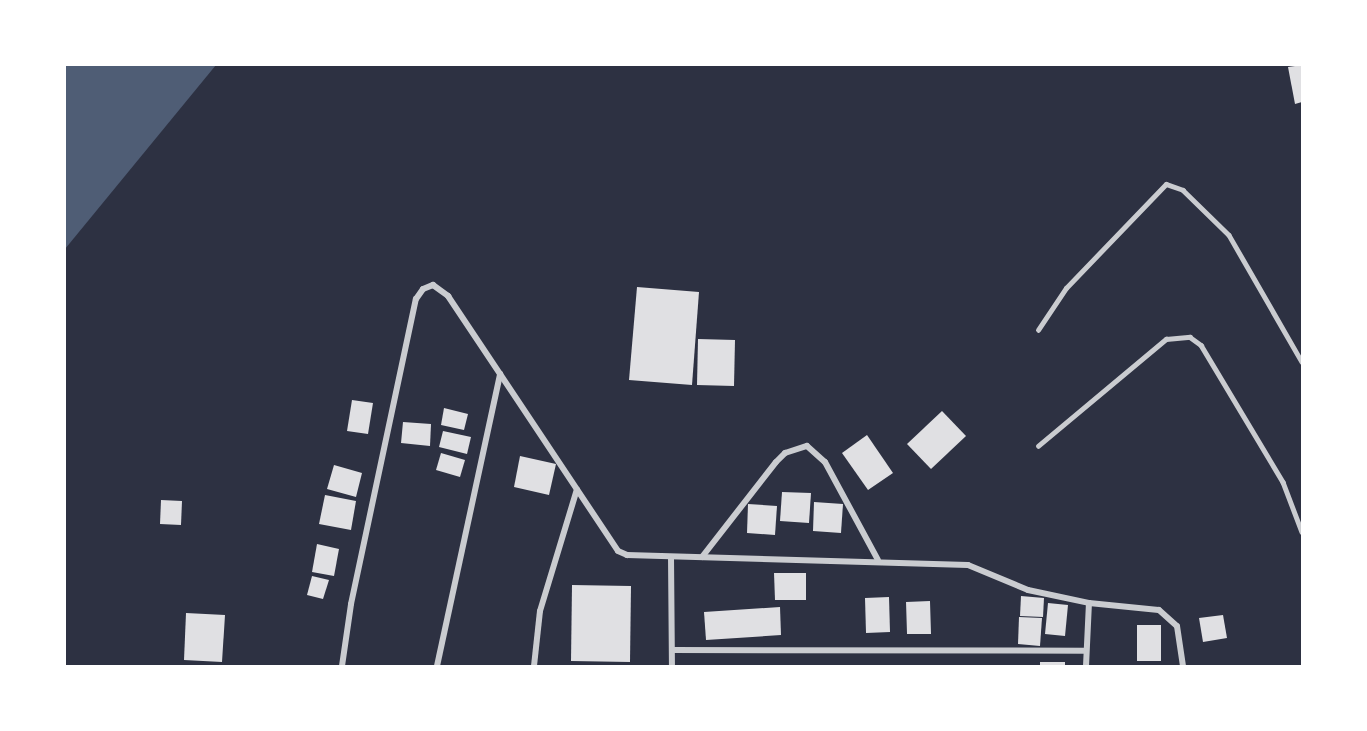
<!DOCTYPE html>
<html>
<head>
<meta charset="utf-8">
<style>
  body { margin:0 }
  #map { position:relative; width:1367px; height:731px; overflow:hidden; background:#2d3142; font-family:"DM Sans",sans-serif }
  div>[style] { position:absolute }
  .water>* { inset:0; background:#4f5d75 }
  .building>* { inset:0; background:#e0e0e3 }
  .service>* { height:4.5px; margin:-2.25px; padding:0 2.25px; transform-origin:2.25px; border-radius:2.25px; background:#caccd0 }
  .minor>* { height:6px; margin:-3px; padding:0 3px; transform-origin:3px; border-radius:3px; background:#caccd0 }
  span { translate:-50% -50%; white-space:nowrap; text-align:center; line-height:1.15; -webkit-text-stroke:6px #fff; paint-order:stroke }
  .frame { position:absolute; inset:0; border:66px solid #fff; pointer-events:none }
</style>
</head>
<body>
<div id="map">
  <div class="water">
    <i style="clip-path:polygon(65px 64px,216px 65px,65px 249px,64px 65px)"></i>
  </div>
  <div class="building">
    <i style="clip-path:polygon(1302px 65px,1302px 102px,1295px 104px,1288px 67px)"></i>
    <i style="clip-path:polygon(637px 287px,699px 292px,692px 385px,629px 380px)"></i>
    <i style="clip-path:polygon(698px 339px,735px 340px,734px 386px,697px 385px)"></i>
    <i style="clip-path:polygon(352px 400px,373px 403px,368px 434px,347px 431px)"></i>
    <i style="clip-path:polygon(444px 408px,468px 414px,464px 430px,441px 425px)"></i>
    <i style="clip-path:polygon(942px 411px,966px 436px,931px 469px,907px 444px)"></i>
    <i style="clip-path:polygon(403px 422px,431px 424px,430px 446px,401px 443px)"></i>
    <i style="clip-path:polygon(443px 431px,471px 437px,467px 454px,439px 447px)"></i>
    <i style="clip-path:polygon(867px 435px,893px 473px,868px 490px,842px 453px)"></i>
    <i style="clip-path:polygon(441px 453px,465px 460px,460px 477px,436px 470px)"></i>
    <i style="clip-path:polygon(520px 456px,556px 464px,549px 495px,514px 487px)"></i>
    <i style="clip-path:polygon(334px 465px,362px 473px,356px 497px,327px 489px)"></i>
    <i style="clip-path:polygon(782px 492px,811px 493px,809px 523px,780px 521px)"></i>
    <i style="clip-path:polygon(325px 495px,356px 501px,351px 530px,319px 524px)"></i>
    <i style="clip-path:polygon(161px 500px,182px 501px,181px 525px,160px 524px)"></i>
    <i style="clip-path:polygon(814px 502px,843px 504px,841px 533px,813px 531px)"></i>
    <i style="clip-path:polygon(748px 504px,777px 506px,775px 535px,747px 533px)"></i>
    <i style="clip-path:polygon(317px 544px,339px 549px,334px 576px,312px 572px)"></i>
    <i style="clip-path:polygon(774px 573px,806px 573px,806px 600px,775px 600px)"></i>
    <i style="clip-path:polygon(312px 576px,329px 580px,323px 599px,307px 595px)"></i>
    <i style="clip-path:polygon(572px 585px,631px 586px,630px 662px,571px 661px)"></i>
    <i style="clip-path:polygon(1021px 596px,1044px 598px,1043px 617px,1020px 616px)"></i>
    <i style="clip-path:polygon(889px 597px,890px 632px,866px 633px,865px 598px)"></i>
    <i style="clip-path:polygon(930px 601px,931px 634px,907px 634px,906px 602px)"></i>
    <i style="clip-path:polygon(1048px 603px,1068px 605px,1065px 636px,1045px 634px)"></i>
    <i style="clip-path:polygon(780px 607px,781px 635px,706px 640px,704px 612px)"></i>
    <i style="clip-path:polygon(186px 613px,225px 615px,222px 662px,184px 660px)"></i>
    <i style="clip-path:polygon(1223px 615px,1227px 638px,1203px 642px,1199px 618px)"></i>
    <i style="clip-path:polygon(1019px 617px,1042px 618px,1040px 646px,1018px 644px)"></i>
    <i style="clip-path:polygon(1137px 625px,1161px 625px,1161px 661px,1137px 661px)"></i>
    <i style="clip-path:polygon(1040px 662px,1065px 662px,1065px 666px,1040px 666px)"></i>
  </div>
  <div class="service">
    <i style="left:1038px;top:330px;width:50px;rotate:-56.3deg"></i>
    <i style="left:1066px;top:288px;width:144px;rotate:-46.1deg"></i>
    <i style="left:1166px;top:184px;width:18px;rotate:19deg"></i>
    <i style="left:1183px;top:190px;width:64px;rotate:44.4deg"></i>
    <i style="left:1229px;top:235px;width:146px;rotate:60.1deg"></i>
    <i style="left:1038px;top:446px;width:167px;rotate:-39.9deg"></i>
    <i style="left:1166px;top:339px;width:24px;rotate:-5deg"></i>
    <i style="left:1190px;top:337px;width:14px;rotate:36deg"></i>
    <i style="left:1201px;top:345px;width:160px;rotate:59.1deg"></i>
    <i style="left:1283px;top:482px;width:53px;rotate:69.2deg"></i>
  </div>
  <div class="minor">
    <i style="left:671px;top:557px;width:109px;rotate:89.5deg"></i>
    <i style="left:702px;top:557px;width:120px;rotate:-52.1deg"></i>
    <i style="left:776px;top:462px;width:13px;rotate:-45deg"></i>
    <i style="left:785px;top:453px;width:23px;rotate:-18deg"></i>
    <i style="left:807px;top:446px;width:24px;rotate:42deg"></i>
    <i style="left:825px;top:462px;width:111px;rotate:61.6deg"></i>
    <i style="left:672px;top:650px;width:414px;rotate:0.1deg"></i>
    <i style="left:342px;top:666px;width:63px;rotate:-81.7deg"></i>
    <i style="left:351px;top:604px;width:312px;rotate:-78deg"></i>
    <i style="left:416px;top:299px;width:12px;rotate:-55deg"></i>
    <i style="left:423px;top:289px;width:11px;rotate:-22deg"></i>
    <i style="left:433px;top:285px;width:19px;rotate:36deg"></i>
    <i style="left:448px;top:296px;width:306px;rotate:56.3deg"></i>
    <i style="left:618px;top:551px;width:10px;rotate:24deg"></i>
    <i style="left:627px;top:555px;width:341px;rotate:1.7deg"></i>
    <i style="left:968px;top:565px;width:65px;rotate:22.6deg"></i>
    <i style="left:1028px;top:590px;width:62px;rotate:12deg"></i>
    <i style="left:1089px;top:603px;width:70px;rotate:5.7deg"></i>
    <i style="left:1159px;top:610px;width:24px;rotate:42deg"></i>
    <i style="left:1177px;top:626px;width:40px;rotate:81.5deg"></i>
    <i style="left:437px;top:666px;width:299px;rotate:-77.8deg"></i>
    <i style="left:534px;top:666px;width:55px;rotate:-83.8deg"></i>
    <i style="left:540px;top:611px;width:127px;rotate:-73.1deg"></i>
    <i style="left:1086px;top:666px;width:63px;rotate:-87.3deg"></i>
  </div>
  <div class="frame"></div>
</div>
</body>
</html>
